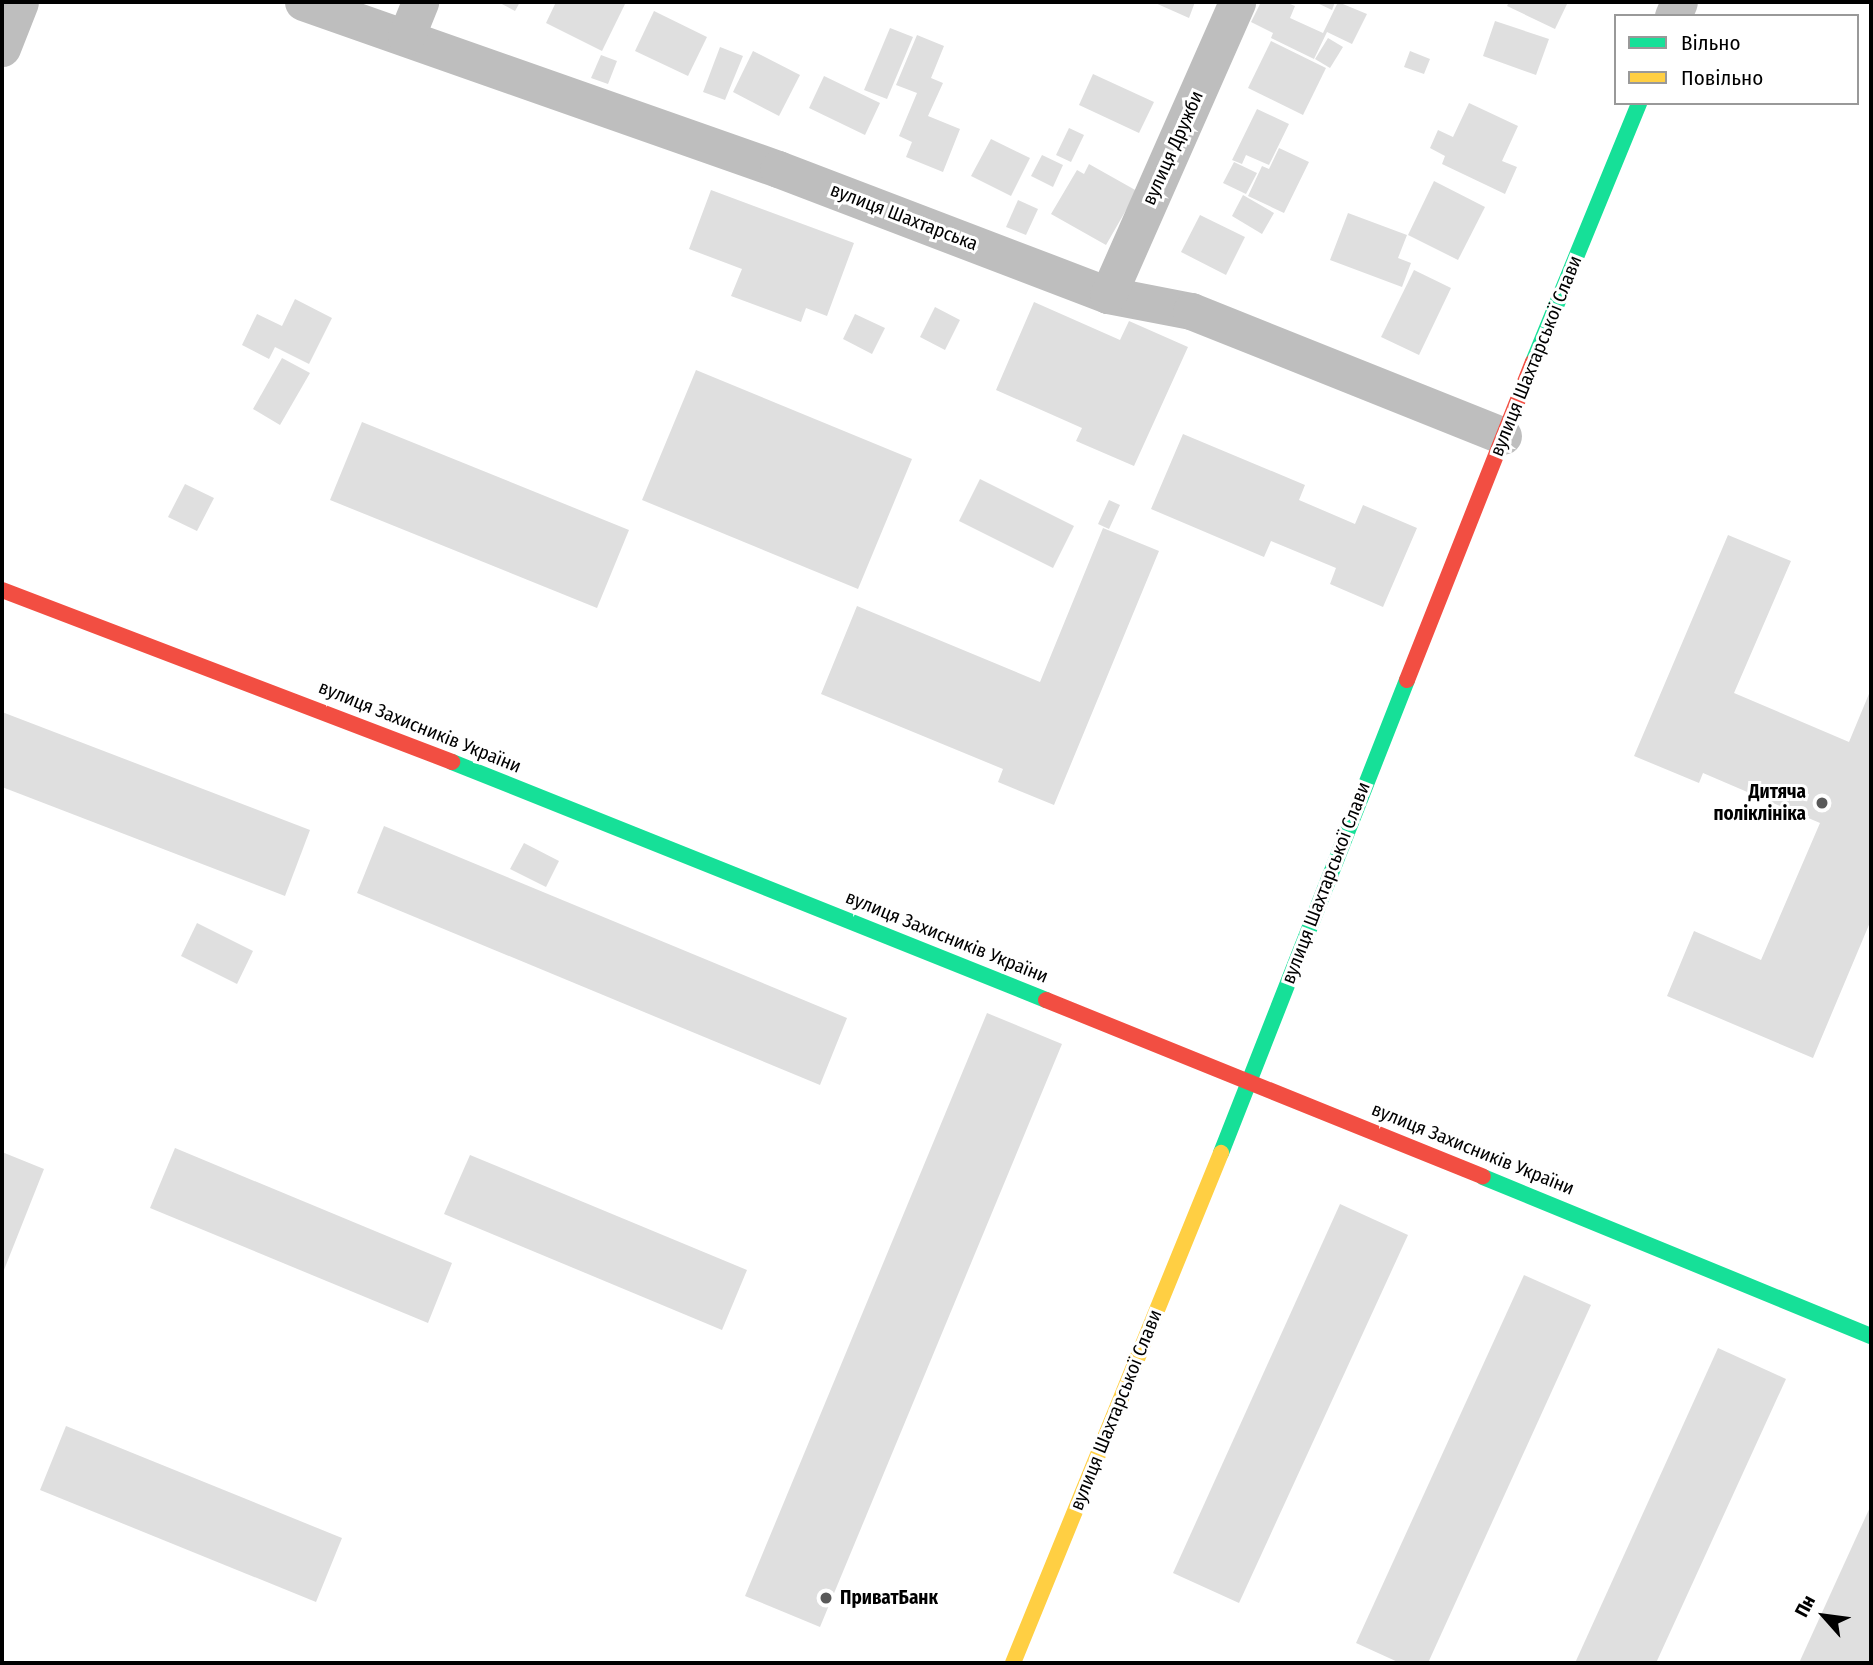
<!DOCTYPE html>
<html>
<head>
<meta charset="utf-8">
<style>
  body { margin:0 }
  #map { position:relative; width:1873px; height:1665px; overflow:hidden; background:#fff; font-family:"Fira Sans Condensed",sans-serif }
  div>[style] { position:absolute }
  .building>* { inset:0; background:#dfdfdf }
  .street>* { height:37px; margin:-18.5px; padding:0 18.5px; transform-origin:18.5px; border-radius:18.5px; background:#bebebe }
  .fast>* { height:16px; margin:-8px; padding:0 8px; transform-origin:8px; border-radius:8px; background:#16e098 }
  .slow>* { height:16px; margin:-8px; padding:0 8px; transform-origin:8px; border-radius:8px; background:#ffcf43 }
  .jam>* { height:16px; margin:-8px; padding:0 8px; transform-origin:8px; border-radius:8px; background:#f24e42 }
  .dots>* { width:19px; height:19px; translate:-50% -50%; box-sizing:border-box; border:4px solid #fff; border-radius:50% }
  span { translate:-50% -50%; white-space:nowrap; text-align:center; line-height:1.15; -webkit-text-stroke:6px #fff; paint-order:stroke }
  .street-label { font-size:19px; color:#000 }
  .poi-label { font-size:19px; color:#000; font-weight:700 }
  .right { translate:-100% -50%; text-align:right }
  .left { translate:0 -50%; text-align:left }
  .frame { position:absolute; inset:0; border:4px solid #000; pointer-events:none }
  .legend { position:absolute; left:1614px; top:14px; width:245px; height:91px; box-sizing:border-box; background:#fff; border:2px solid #999; margin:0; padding:9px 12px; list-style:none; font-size:21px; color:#000 }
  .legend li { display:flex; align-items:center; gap:14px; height:35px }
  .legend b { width:35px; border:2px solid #999 }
  .north { position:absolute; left:1789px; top:1581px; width:70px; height:70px; -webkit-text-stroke:5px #fff; paint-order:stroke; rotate:298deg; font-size:19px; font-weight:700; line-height:28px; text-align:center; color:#000 }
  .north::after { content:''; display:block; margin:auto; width:24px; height:32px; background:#000; clip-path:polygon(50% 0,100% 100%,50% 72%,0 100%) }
</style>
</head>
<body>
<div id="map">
  <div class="building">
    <i style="clip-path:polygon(498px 2px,520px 2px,515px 11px)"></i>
    <i style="clip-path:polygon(556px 2px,626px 2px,602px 51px,546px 23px)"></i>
    <i style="clip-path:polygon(1153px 2px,1195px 2px,1189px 18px)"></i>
    <i style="clip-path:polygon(1261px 2px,1285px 2px,1295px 6px,1290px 18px,1323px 33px,1338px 2px,1367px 14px,1352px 44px,1327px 32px,1314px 59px,1271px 38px,1273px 33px,1251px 22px)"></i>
    <i style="clip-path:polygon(1315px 2px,1335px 2px,1332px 10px)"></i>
    <i style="clip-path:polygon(1509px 2px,1568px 2px,1555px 29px,1507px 6px)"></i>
    <i style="clip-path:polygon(654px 11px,707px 37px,688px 76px,635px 51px)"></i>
    <i style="clip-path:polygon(1495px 21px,1549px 39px,1536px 75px,1483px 56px)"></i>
    <i style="clip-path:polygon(890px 28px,913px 37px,887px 99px,864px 90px)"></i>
    <i style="clip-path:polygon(917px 35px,944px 46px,931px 78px,943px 83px,928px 116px,960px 129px,943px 172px,906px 157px,912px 142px,899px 136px,917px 93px,896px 85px)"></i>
    <i style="clip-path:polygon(1328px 38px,1343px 47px,1330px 68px,1315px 59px)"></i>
    <i style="clip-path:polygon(1271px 41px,1326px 68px,1303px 115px,1248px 88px)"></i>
    <i style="clip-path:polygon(720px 47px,743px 56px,725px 100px,703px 92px)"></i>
    <i style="clip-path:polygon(753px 51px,800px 75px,779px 116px,733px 92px)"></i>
    <i style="clip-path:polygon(1410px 51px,1430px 59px,1424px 74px,1404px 67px)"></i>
    <i style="clip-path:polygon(601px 55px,617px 61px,608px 84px,591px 78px)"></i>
    <i style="clip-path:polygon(1093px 74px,1154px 102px,1139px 133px,1079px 105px)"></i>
    <i style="clip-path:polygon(824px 76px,880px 103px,865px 135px,809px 108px)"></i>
    <i style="clip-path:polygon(1469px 103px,1518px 126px,1502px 161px,1517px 167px,1505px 194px,1442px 164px,1445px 156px,1430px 148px,1438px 130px,1453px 137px)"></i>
    <i style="clip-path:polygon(1257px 109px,1289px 124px,1269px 165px,1246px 155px,1242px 164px,1232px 160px)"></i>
    <i style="clip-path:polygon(1069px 128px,1084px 135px,1071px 162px,1056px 155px)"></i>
    <i style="clip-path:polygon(991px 139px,1030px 158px,1011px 196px,971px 176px)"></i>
    <i style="clip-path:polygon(1279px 148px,1309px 162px,1284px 213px,1248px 196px,1262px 166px,1269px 169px)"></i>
    <i style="clip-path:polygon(1042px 155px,1063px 165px,1053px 187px,1031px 176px)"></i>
    <i style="clip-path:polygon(1234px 162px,1257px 173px,1246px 194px,1223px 183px)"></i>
    <i style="clip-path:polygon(1089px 164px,1137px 191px,1106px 245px,1051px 214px,1077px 170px,1084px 174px)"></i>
    <i style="clip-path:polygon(1434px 181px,1485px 207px,1458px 260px,1408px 235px)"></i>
    <i style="clip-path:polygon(711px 190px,854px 243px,827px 316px,806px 308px,801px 322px,731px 296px,742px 269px,689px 249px)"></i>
    <i style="clip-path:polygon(1243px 195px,1274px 213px,1262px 234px,1232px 216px)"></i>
    <i style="clip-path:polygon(1018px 200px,1038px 209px,1026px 235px,1006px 227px)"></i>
    <i style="clip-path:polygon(1348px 213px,1407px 235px,1398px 258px,1411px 263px,1402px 287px,1330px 260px)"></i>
    <i style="clip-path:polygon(1200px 215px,1245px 237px,1226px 275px,1181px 252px)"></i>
    <i style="clip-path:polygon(1414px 270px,1451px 288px,1419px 355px,1381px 337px)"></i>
    <i style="clip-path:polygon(295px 299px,332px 318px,309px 364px,275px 347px,269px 359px,242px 345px,257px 314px,282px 326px)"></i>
    <i style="clip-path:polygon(1034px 302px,1120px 340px,1129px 321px,1188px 347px,1134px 466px,1076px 441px,1082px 428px,996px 390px)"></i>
    <i style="clip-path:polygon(935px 307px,960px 320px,945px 350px,920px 337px)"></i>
    <i style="clip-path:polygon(855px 314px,885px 328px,872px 354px,843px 339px)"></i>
    <i style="clip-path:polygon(282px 358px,310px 373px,280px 425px,253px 409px)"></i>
    <i style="clip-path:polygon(696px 370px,912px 459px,858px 589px,642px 500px)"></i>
    <i style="clip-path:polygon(362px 422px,629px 530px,597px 608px,330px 500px)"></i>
    <i style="clip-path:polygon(1183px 434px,1305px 485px,1299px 500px,1355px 524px,1363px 505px,1417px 528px,1383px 607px,1330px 584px,1336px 568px,1271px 541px,1264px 557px,1151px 509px)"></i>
    <i style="clip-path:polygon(980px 479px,1074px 526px,1053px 568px,959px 521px)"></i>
    <i style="clip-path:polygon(185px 484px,214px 498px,197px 531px,168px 517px)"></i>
    <i style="clip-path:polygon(1109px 500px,1120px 505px,1109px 529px,1098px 524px)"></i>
    <i style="clip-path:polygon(1103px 528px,1159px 551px,1054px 805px,998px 782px,1003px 769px,821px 694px,857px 606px,1040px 682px)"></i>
    <i style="clip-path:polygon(1728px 535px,1791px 561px,1734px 693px,1849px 742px,1871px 689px,1871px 920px,1813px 1058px,1667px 996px,1694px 931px,1761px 960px,1820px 823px,1703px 773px,1699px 783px,1634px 756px)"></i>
    <i style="clip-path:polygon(2px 712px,310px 830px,285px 896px,2px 787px)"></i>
    <i style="clip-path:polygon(384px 826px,847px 1018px,820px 1085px,357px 893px)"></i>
    <i style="clip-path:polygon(524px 843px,559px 861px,546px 887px,510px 869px)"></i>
    <i style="clip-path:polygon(197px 923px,253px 951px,237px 984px,181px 956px)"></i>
    <i style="clip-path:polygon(987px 1013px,1062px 1044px,820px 1627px,745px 1596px)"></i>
    <i style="clip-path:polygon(175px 1148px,452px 1263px,428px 1323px,150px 1208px)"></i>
    <i style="clip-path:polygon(2px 1152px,44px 1169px,2px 1275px)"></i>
    <i style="clip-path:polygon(470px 1155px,747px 1270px,722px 1330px,444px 1214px)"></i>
    <i style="clip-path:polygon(1340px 1204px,1408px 1235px,1239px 1603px,1173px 1573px)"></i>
    <i style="clip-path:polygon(1524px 1275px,1591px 1305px,1428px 1663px,1400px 1663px,1356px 1643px)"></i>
    <i style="clip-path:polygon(1718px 1348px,1786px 1379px,1656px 1663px,1575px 1663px)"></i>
    <i style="clip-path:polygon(66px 1426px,342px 1538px,316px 1602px,40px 1490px)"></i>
    <i style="clip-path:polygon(1871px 1505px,1871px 1663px,1799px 1663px)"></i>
  </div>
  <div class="street">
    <i style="left:303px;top:2px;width:504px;rotate:19.37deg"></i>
    <i style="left:778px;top:169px;width:353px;rotate:20.9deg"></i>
    <i style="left:1108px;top:295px;width:85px;rotate:10.9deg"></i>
    <i style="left:1191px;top:311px;width:336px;rotate:21.8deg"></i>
    <i style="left:1673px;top:16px;width:15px;rotate:-67deg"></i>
    <i style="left:406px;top:37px;width:38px;rotate:-68deg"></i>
    <i style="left:2px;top:48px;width:49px;rotate:-68.6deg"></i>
    <i style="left:1108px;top:295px;width:320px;rotate:-66.2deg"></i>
  </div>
  <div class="fast">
    <i style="left:1533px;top:362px;width:280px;rotate:-67.7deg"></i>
    <i style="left:452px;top:762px;width:640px;rotate:21.83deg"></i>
    <i style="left:1221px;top:1153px;width:508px;rotate:-68.53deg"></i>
    <i style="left:1483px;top:1177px;width:419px;rotate:22.3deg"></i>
  </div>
  <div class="slow">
    <i style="left:1013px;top:1663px;width:551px;rotate:-67.81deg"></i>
  </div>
  <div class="jam">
    <i style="left:2px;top:590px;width:482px;rotate:20.9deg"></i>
    <i style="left:1407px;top:680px;width:342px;rotate:-68.4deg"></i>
    <i style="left:1046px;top:1000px;width:471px;rotate:22deg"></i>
  </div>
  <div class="dots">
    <i style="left:1822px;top:803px;background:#595959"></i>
    <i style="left:826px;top:1598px;background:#595959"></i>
  </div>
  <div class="street-label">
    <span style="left:1173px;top:148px;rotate:-66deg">вулиця Дружби</span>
    <span style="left:904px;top:217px;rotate:21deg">вулиця Шахтарська</span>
    <span style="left:1536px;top:356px;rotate:-68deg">вулиця Шахтарської Слави</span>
    <span style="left:420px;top:727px;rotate:22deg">вулиця Захисників України</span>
    <span style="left:1326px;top:883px;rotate:-69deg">вулиця Шахтарської Слави</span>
    <span style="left:947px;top:937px;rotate:22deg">вулиця Захисників України</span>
    <span style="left:1473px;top:1149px;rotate:22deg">вулиця Захисників України</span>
    <span style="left:1116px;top:1410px;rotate:-68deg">вулиця Шахтарської Слави</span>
  </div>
  <div class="poi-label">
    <span class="right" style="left:1806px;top:803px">Дитяча<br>поліклініка</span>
    <span class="left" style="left:840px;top:1598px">ПриватБанк</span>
  </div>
  <div class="frame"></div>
  <ul class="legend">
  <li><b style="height:9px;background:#16e098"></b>Вільно</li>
  <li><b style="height:9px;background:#ffcf43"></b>Повільно</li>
  </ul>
  <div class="north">Пн</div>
</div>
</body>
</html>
